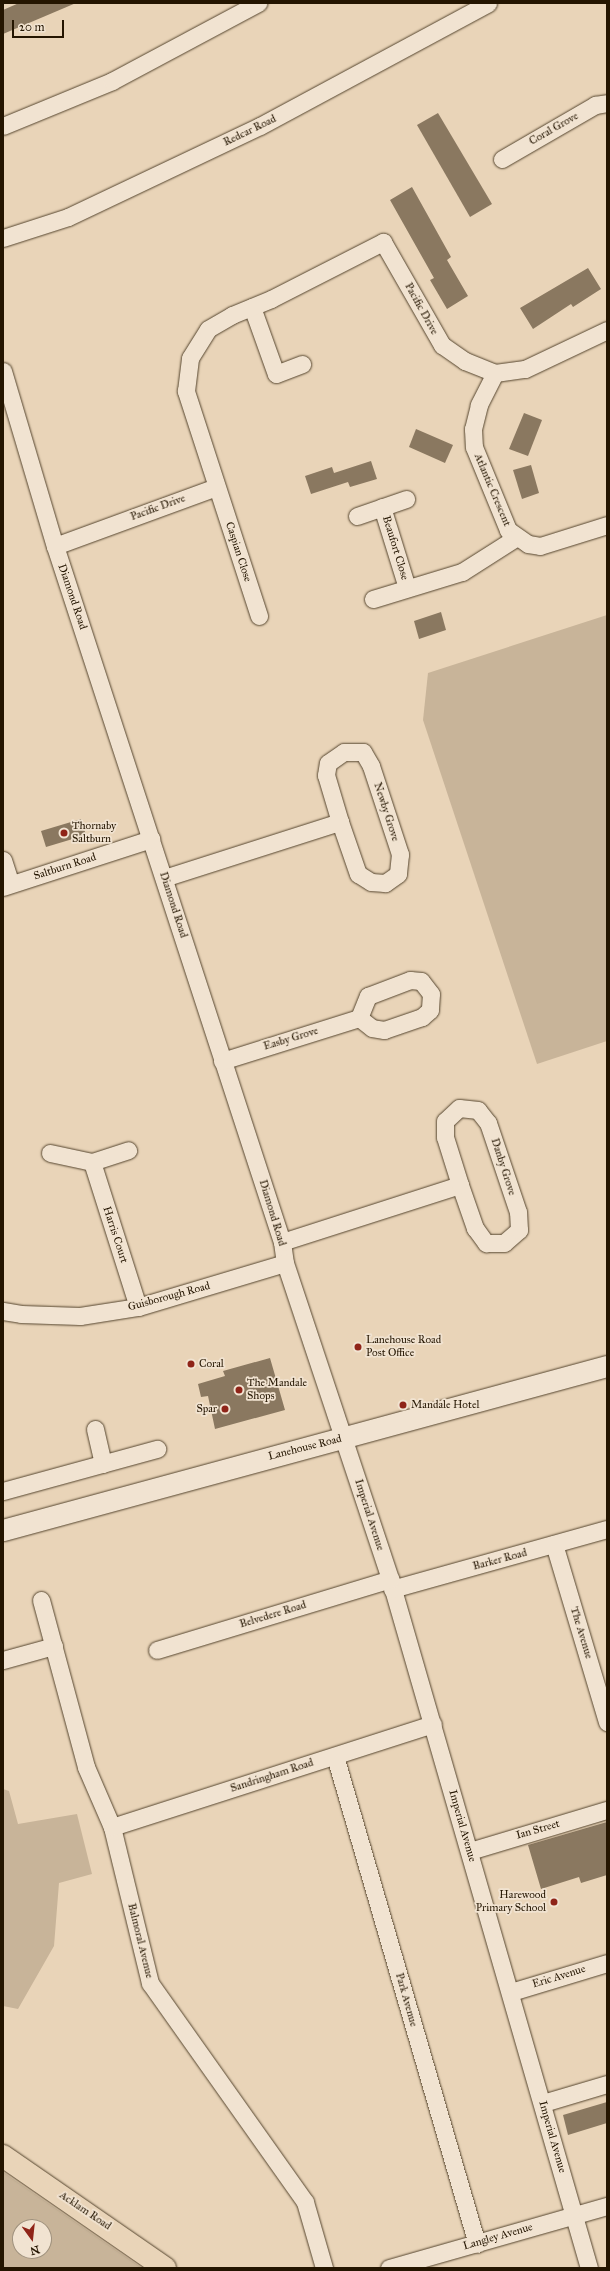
<!DOCTYPE html>
<html>
<head>
<meta charset="utf-8">
<style>
  body { margin:0 }
  #map { position:relative; width:610px; height:2271px; overflow:hidden; background:#e9d4b8; font-family:"IM FELL Great Primer",serif }
  div>[style] { position:absolute }
  .green>* { inset:0; background:#c8b499 }
  .building>* { inset:0; background:#8a7860 }
  .roads { filter:drop-shadow(0 0 1px #55452e) drop-shadow(0 0 1px #55452e) }
  .minor>* { height:17px; margin:-8.5px; padding:0 8.5px; transform-origin:8.5px; border-radius:8.5px; background:#f1e3d1 }
  .tertiary>* { height:21px; margin:-10.5px; padding:0 10.5px; transform-origin:10.5px; border-radius:10.5px; background:#f1e3d1 }
  .primary>* { height:22px; margin:-11px; padding:0 11px; transform-origin:11px; border-radius:11px; background:#e9d4b8 }
  .dots>* { width:11px; height:11px; translate:-50% -50%; box-sizing:border-box; border:2px solid #f1e3d1; border-radius:50% }
  span { translate:-50% -50%; white-space:nowrap; text-align:center; line-height:1.15; -webkit-text-stroke:3.5px #f1e3d1; paint-order:stroke }
  .street-label { font-size:11px; color:#241500 }
  .poi-label { font-size:11px; color:#241500 }
  .left { translate:0 -50%; text-align:left }
  .right { translate:-100% -50%; text-align:right }
  .frame { position:absolute; inset:0; border:4px solid #241500; pointer-events:none }
  .north { position:absolute; left:12px; top:2219px; width:40px; height:40px; box-sizing:border-box; background:#f1e3d1; border:1px solid #9f917d; border-radius:50%; rotate:165deg; font-size:11px; font-weight:700; line-height:16px; text-align:center; color:#241500 }
  .north::after { content:''; display:block; margin:auto; width:14px; height:18px; background:#8f2418; clip-path:polygon(50% 0,100% 100%,50% 72%,0 100%) }
  .scale { position:absolute; left:12px; top:20px; width:52px; height:18px; box-sizing:border-box; border:2px solid #241500; border-top:0; padding-left:5px; font-size:12px; line-height:14px; white-space:nowrap; color:#241500; -webkit-text-stroke:3px #f1e3d1; paint-order:stroke }
</style>
</head>
<body>
<div id="map">
  <div class="green">
    <i style="clip-path:polygon(607px 615px,607px 1041px,537px 1064px,423px 720px,428px 673px)"></i>
    <i style="clip-path:polygon(3px 1789px,9px 1791px,18px 1824px,77px 1814px,92px 1874px,59px 1883px,54px 1946px,18px 2009px,3px 2006px)"></i>
    <i style="clip-path:polygon(evenodd,3px 2172px,142px 2268px,3px 2268px,3px 2172px,20px 2227px,44px 2227px,44px 2251px,20px 2251px,20px 2227px)"></i>
  </div>
  <div class="building">
    <i style="clip-path:polygon(19px 3px,76px 3px,3px 34px,3px 10px)"></i>
    <i style="clip-path:polygon(438px 113px,492px 204px,470px 217px,417px 125px)"></i>
    <i style="clip-path:polygon(412px 187px,451px 257px,447px 260px,468px 296px,447px 309px,430px 280px,434px 278px,390px 200px)"></i>
    <i style="clip-path:polygon(588px 268px,601px 289px,573px 307px,571px 304px,533px 329px,520px 308px)"></i>
    <i style="clip-path:polygon(524px 413px,542px 420px,528px 456px,509px 449px)"></i>
    <i style="clip-path:polygon(416px 429px,453px 445px,445px 463px,409px 447px)"></i>
    <i style="clip-path:polygon(371px 461px,377px 479px,350px 487px,348px 482px,311px 494px,305px 476px,332px 467px,334px 473px)"></i>
    <i style="clip-path:polygon(531px 465px,539px 493px,522px 499px,513px 470px)"></i>
    <i style="clip-path:polygon(441px 612px,446px 630px,419px 639px,414px 621px)"></i>
    <i style="clip-path:polygon(81px 819px,86px 835px,46px 847px,41px 831px)"></i>
    <i style="clip-path:polygon(270px 1358px,285px 1410px,215px 1429px,208px 1396px,201px 1397px,198px 1384px,225px 1376px,223px 1371px)"></i>
    <i style="clip-path:polygon(607px 1822px,607px 1875px,581px 1883px,579px 1877px,541px 1889px,528px 1845px)"></i>
    <i style="clip-path:polygon(607px 2102px,607px 2123px,568px 2135px,563px 2115px)"></i>
  </div>
  <div class="roads">
    <div class="minor">
      <i style="left:3px;top:126px;width:118px;rotate:-22.4deg"></i>
      <i style="left:112px;top:81px;width:166px;rotate:-28.1deg"></i>
      <i style="left:502px;top:159px;width:108px;rotate:-30.1deg"></i>
      <i style="left:595px;top:105px;width:12px;rotate:-9deg"></i>
      <i style="left:3px;top:238px;width:68px;rotate:-17.9deg"></i>
      <i style="left:68px;top:217px;width:212px;rotate:-25.4deg"></i>
      <i style="left:260px;top:126px;width:259px;rotate:-28.3deg"></i>
      <i style="left:252px;top:307px;width:71px;rotate:70.3deg"></i>
      <i style="left:276px;top:374px;width:28px;rotate:-21deg"></i>
      <i style="left:3px;top:371px;width:183px;rotate:73.5deg"></i>
      <i style="left:55px;top:546px;width:732px;rotate:71.94deg"></i>
      <i style="left:282px;top:1242px;width:21px;rotate:82deg"></i>
      <i style="left:285px;top:1263px;width:333px;rotate:71.6deg"></i>
      <i style="left:390px;top:1579px;width:717px;rotate:73.89deg"></i>
      <i style="left:495px;top:373px;width:36px;rotate:117deg"></i>
      <i style="left:479px;top:405px;width:25px;rotate:104deg"></i>
      <i style="left:473px;top:429px;width:18px;rotate:87deg"></i>
      <i style="left:474px;top:447px;width:90px;rotate:67.7deg"></i>
      <i style="left:508px;top:530px;width:24px;rotate:35deg"></i>
      <i style="left:528px;top:544px;width:12px;rotate:9deg"></i>
      <i style="left:540px;top:546px;width:70px;rotate:-17.4deg"></i>
      <i style="left:382px;top:507px;width:85px;rotate:72.8deg"></i>
      <i style="left:357px;top:516px;width:52px;rotate:-19.1deg"></i>
      <i style="left:55px;top:546px;width:171px;rotate:-20.1deg"></i>
      <i style="left:373px;top:599px;width:93px;rotate:-16.9deg"></i>
      <i style="left:462px;top:572px;width:65px;rotate:-32.5deg"></i>
      <i style="left:259px;top:616px;width:237px;rotate:-108deg"></i>
      <i style="left:186px;top:391px;width:33px;rotate:-83deg"></i>
      <i style="left:190px;top:358px;width:34px;rotate:-58deg"></i>
      <i style="left:208px;top:329px;width:28px;rotate:-30deg"></i>
      <i style="left:232px;top:315px;width:42px;rotate:-22.3deg"></i>
      <i style="left:271px;top:299px;width:126px;rotate:-27deg"></i>
      <i style="left:383px;top:242px;width:119px;rotate:60.2deg"></i>
      <i style="left:442px;top:345px;width:28px;rotate:35deg"></i>
      <i style="left:465px;top:361px;width:32px;rotate:22deg"></i>
      <i style="left:495px;top:373px;width:30px;rotate:-8deg"></i>
      <i style="left:525px;top:369px;width:91px;rotate:-25.4deg"></i>
      <i style="left:344px;top:752px;width:19px"></i>
      <i style="left:363px;top:752px;width:16px;rotate:60deg"></i>
      <i style="left:371px;top:766px;width:93px;rotate:71.8deg"></i>
      <i style="left:400px;top:854px;width:20px;rotate:96deg"></i>
      <i style="left:398px;top:874px;width:16px;rotate:145deg"></i>
      <i style="left:385px;top:883px;width:14px;rotate:-176deg"></i>
      <i style="left:371px;top:882px;width:15px;rotate:-148deg"></i>
      <i style="left:358px;top:874px;width:55px;rotate:-109.1deg"></i>
      <i style="left:340px;top:822px;width:49px;rotate:-106.6deg"></i>
      <i style="left:326px;top:775px;width:12px;rotate:-81deg"></i>
      <i style="left:328px;top:763px;width:19px;rotate:-35deg"></i>
      <i style="left:3px;top:860px;width:25px;rotate:72deg"></i>
      <i style="left:164px;top:878px;width:185px;rotate:-17.7deg"></i>
      <i style="left:3px;top:887px;width:156px;rotate:-18deg"></i>
      <i style="left:410px;top:980px;width:11px;rotate:5deg"></i>
      <i style="left:421px;top:981px;width:16px;rotate:52deg"></i>
      <i style="left:431px;top:994px;width:16px;rotate:94deg"></i>
      <i style="left:430px;top:1010px;width:11px;rotate:139deg"></i>
      <i style="left:422px;top:1017px;width:40px;rotate:161.1deg"></i>
      <i style="left:384px;top:1030px;width:12px;rotate:-171deg"></i>
      <i style="left:372px;top:1028px;width:16px;rotate:-142deg"></i>
      <i style="left:359px;top:1018px;width:24px;rotate:-68deg"></i>
      <i style="left:368px;top:996px;width:45px;rotate:-20.9deg"></i>
      <i style="left:222px;top:1061px;width:144px;rotate:-17.4deg"></i>
      <i style="left:50px;top:1153px;width:43px;rotate:12.1deg"></i>
      <i style="left:92px;top:1162px;width:38px;rotate:-18deg"></i>
      <i style="left:92px;top:1162px;width:152px;rotate:72.4deg"></i>
      <i style="left:282px;top:1242px;width:187px;rotate:-17.8deg"></i>
      <i style="left:460px;top:1185px;width:46px;rotate:70.8deg"></i>
      <i style="left:475px;top:1228px;width:19px;rotate:54deg"></i>
      <i style="left:486px;top:1243px;width:18px"></i>
      <i style="left:504px;top:1243px;width:20px;rotate:-41deg"></i>
      <i style="left:519px;top:1230px;width:18px;rotate:-93deg"></i>
      <i style="left:518px;top:1212px;width:94px;rotate:-108.6deg"></i>
      <i style="left:488px;top:1123px;width:16px;rotate:-128deg"></i>
      <i style="left:478px;top:1110px;width:19px;rotate:-174deg"></i>
      <i style="left:459px;top:1108px;width:19px;rotate:137deg"></i>
      <i style="left:445px;top:1121px;width:16px;rotate:90deg"></i>
      <i style="left:445px;top:1137px;width:50px;rotate:72.6deg"></i>
      <i style="left:3px;top:1311px;width:18px;rotate:9deg"></i>
      <i style="left:21px;top:1314px;width:59px;rotate:1.9deg"></i>
      <i style="left:80px;top:1316px;width:59px;rotate:-8.8deg"></i>
      <i style="left:138px;top:1307px;width:153px;rotate:-16.7deg"></i>
      <i style="left:95px;top:1429px;width:36px;rotate:77deg"></i>
      <i style="left:3px;top:1491px;width:160px;rotate:-15.3deg"></i>
      <i style="left:554px;top:1544px;width:186px;rotate:73.4deg"></i>
      <i style="left:392px;top:1589px;width:223px;rotate:-15.6deg"></i>
      <i style="left:41px;top:1600px;width:173px;rotate:74.9deg"></i>
      <i style="left:86px;top:1767px;width:65px;rotate:66.6deg"></i>
      <i style="left:112px;top:1827px;width:161px;rotate:76.3deg"></i>
      <i style="left:150px;top:1983px;width:268px;rotate:54.7deg"></i>
      <i style="left:305px;top:2202px;width:69px;rotate:73.9deg"></i>
      <i style="left:157px;top:1650px;width:244px;rotate:-16.9deg"></i>
      <i style="left:3px;top:1660px;width:53px;rotate:-15.4deg"></i>
      <i style="left:335px;top:1756px;width:508px;rotate:73.78deg"></i>
      <i style="left:112px;top:1827px;width:337px;rotate:-17.8deg"></i>
      <i style="left:470px;top:1851px;width:143px;rotate:-16.7deg"></i>
      <i style="left:511px;top:1992px;width:100px;rotate:-16.8deg"></i>
      <i style="left:543px;top:2103px;width:67px;rotate:-16.5deg"></i>
      <i style="left:389px;top:2268px;width:227px;rotate:-15.9deg"></i>
    </div>
    <div class="tertiary">
      <i style="left:3px;top:1530px;width:626px;rotate:-15.19deg"></i>
    </div>
    <div class="primary">
      <i style="left:3px;top:2156px;width:197px;rotate:34.7deg"></i>
    </div>
  </div>
  <div class="dots">
    <i style="left:64px;top:833px;background:#8f2418"></i>
    <i style="left:358px;top:1347px;background:#8f2418"></i>
    <i style="left:191px;top:1364px;background:#8f2418"></i>
    <i style="left:239px;top:1390px;background:#8f2418"></i>
    <i style="left:403px;top:1405px;background:#8f2418"></i>
    <i style="left:225px;top:1409px;background:#8f2418"></i>
    <i style="left:554px;top:1902px;background:#8f2418"></i>
  </div>
  <div class="street-label">
    <span style="left:554px;top:129px;rotate:-30deg">Coral Grove</span>
    <span style="left:250px;top:131px;rotate:-26deg">Redcar Road</span>
    <span style="left:421px;top:309px;rotate:61deg">Pacific Drive</span>
    <span style="left:492px;top:490px;rotate:67deg">Atlantic Crescent</span>
    <span style="left:158px;top:508px;rotate:-20deg">Pacific Drive</span>
    <span style="left:395px;top:548px;rotate:73deg">Beaufort Close</span>
    <span style="left:238px;top:552px;rotate:72deg">Caspian Close</span>
    <span style="left:72px;top:597px;rotate:71deg">Diamond Road</span>
    <span style="left:386px;top:812px;rotate:72deg">Newby Grove</span>
    <span style="left:65px;top:867px;rotate:-18deg">Saltburn Road</span>
    <span style="left:173px;top:905px;rotate:72deg">Diamond Road</span>
    <span style="left:291px;top:1039px;rotate:-17deg">Easby Grove</span>
    <span style="left:503px;top:1167px;rotate:72deg">Danby Grove</span>
    <span style="left:272px;top:1213px;rotate:73deg">Diamond Road</span>
    <span style="left:115px;top:1235px;rotate:72deg">Harris Court</span>
    <span style="left:169px;top:1297px;rotate:-15deg">Guisborough Road</span>
    <span style="left:305px;top:1448px;rotate:-14deg">Lanehouse Road</span>
    <span style="left:369px;top:1515px;rotate:72deg">Imperial Avenue</span>
    <span style="left:500px;top:1560px;rotate:-15deg">Barker Road</span>
    <span style="left:273px;top:1615px;rotate:-17deg">Belvedere Road</span>
    <span style="left:581px;top:1633px;rotate:73deg">The Avenue</span>
    <span style="left:272px;top:1776px;rotate:-18deg">Sandringham Road</span>
    <span style="left:462px;top:1826px;rotate:74deg">Imperial Avenue</span>
    <span style="left:538px;top:1830px;rotate:-16deg">Ian Street</span>
    <span style="left:140px;top:1941px;rotate:76deg">Balmoral Avenue</span>
    <span style="left:559px;top:1977px;rotate:-17deg">Eric Avenue</span>
    <span style="left:406px;top:2000px;rotate:74deg">Park Avenue</span>
    <span style="left:552px;top:2137px;rotate:74deg">Imperial Avenue</span>
    <span style="left:85px;top:2211px;rotate:34deg">Acklam Road</span>
    <span style="left:498px;top:2237px;rotate:-16deg">Langley Avenue</span>
  </div>
  <div class="poi-label">
    <span class="left" style="left:72px;top:833px">Thornaby<br>Saltburn</span>
    <span class="left" style="left:366px;top:1347px">Lanehouse Road<br>Post Office</span>
    <span class="left" style="left:199px;top:1364px">Coral</span>
    <span class="left" style="left:247px;top:1390px">The Mandale<br>Shops</span>
    <span class="left" style="left:411px;top:1405px">Mandale Hotel</span>
    <span class="right" style="left:217px;top:1409px">Spar</span>
    <span class="right" style="left:546px;top:1902px">Harewood<br>Primary School</span>
  </div>
  <div class="frame"></div>
  <div class="north">N</div>
  <div class="scale">20 m</div>
</div>
</body>
</html>
